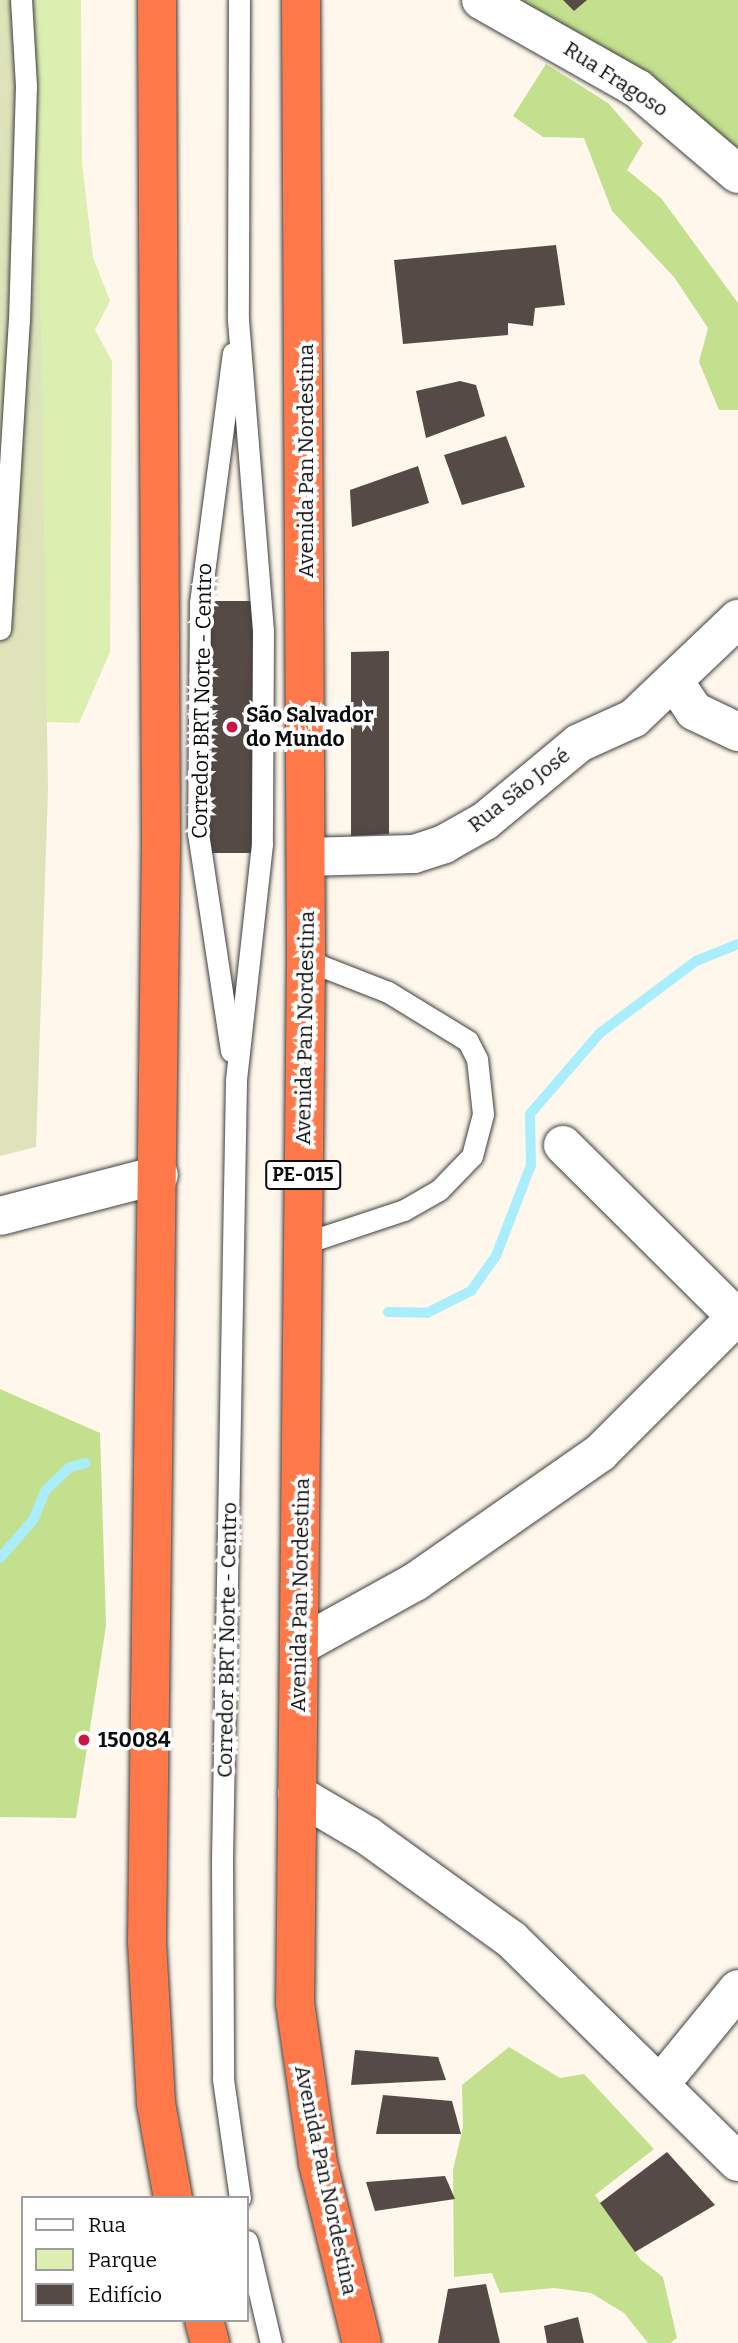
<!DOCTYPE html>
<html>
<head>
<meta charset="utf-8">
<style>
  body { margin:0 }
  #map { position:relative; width:738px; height:2343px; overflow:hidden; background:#fff7eb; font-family:Bitter,serif }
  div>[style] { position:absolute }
  .green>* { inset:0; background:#ddeeb1 }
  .forest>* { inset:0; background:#c3e08e }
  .cemetery>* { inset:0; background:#dee3ba }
  .stream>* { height:10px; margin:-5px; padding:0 5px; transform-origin:5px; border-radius:5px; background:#aaeefd }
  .building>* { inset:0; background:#564a47 }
  .roads { filter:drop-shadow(0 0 2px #3f3f3f) drop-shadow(0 0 2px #3f3f3f) }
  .lane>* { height:21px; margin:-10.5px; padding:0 10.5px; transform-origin:10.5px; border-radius:10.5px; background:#fff }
  .street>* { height:38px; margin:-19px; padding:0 19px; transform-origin:19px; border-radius:19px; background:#fff }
  .highway>* { height:38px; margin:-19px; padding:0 19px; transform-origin:19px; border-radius:19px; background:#ff7849 }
  .dots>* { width:19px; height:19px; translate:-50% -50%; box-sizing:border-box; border:4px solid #fff; border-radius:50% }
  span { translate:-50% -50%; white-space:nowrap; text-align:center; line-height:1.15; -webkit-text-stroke:7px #fff; paint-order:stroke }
  .shield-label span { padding:2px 5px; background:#fff; border:2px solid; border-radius:5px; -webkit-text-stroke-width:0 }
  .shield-label { font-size:19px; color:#0c0c0c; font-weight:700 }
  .street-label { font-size:21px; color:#0c0c0c }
  .poi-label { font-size:21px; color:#0c0c0c; font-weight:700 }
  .left { translate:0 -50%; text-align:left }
  .legend { position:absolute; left:21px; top:2196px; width:228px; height:126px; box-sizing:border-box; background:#fff; border:2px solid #9e9e9e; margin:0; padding:9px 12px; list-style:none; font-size:21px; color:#0c0c0c }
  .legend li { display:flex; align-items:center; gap:14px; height:35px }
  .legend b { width:35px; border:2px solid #9e9e9e }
</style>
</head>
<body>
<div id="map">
  <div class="green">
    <i style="clip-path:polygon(36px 0,81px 0,82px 163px,93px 257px,110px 301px,95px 330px,112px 361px,110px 652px,79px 723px,46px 722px)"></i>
  </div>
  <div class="forest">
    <i style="clip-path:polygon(505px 0,738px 0,738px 168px)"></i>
    <i style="clip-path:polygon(546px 64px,608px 103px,643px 143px,627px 170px,661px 198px,738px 303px,738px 410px,719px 410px,699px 362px,708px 328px,674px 277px,612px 211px,584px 138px,543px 137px,513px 116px)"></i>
    <i style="clip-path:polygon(0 1389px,100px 1433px,106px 1626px,76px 1818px,0 1817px)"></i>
    <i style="clip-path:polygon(509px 2047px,560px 2078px,584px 2074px,654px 2149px,595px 2195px,641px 2260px,663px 2277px,677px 2338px,670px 2343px,648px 2343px,624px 2313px,591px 2293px,554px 2288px,500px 2293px,492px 2273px,454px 2277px,453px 2170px,463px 2127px,462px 2085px)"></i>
  </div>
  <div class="cemetery">
    <i style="clip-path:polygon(0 0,36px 0,48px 790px,36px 1147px,0 1156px)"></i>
  </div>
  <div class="stream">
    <i style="left:388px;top:1312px;width:39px;rotate:1deg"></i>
    <i style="left:427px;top:1313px;width:49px;rotate:-26.6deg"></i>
    <i style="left:471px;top:1291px;width:43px;rotate:-54.5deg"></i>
    <i style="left:496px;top:1256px;width:97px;rotate:-69deg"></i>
    <i style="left:531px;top:1165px;width:51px;rotate:-91.1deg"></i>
    <i style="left:530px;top:1114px;width:107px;rotate:-49.2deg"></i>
    <i style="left:600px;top:1033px;width:120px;rotate:-36.9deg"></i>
    <i style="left:696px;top:961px;width:45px;rotate:-22deg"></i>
    <i style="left:0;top:1558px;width:50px;rotate:-49deg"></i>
    <i style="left:33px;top:1520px;width:33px;rotate:-67deg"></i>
    <i style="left:46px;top:1490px;width:33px;rotate:-44deg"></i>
    <i style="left:70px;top:1467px;width:16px;rotate:-14deg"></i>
  </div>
  <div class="building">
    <i style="clip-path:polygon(563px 0,587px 0,574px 11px)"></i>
    <i style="clip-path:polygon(556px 245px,565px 305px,535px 308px,533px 326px,508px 323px,508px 335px,403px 344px,394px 260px)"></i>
    <i style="clip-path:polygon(460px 381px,476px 385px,485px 416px,426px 438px,416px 391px)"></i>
    <i style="clip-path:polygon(506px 436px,525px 487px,462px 505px,444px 455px)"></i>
    <i style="clip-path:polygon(418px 466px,429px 503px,352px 527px,350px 490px)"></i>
    <i style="clip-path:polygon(210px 601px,256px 601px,254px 853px,208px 853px)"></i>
    <i style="clip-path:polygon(389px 651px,389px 834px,351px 836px,351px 652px)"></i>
    <i style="clip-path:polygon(355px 2050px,438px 2057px,446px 2080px,351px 2085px)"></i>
    <i style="clip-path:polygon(383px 2095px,452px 2101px,461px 2134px,376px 2134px)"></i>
    <i style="clip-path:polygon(667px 2152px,715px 2205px,635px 2252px,600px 2203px)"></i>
    <i style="clip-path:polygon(445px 2176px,455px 2199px,375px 2211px,366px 2182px)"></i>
    <i style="clip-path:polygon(486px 2284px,500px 2343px,438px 2343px,448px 2289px)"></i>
    <i style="clip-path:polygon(578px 2317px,584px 2343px,547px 2343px,544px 2326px)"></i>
  </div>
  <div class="roads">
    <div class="lane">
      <i style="left:239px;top:0;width:320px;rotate:90.2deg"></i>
      <i style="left:238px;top:320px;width:311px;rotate:85.4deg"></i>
      <i style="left:263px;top:630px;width:214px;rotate:90.3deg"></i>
      <i style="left:262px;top:844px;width:238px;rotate:96.3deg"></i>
      <i style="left:236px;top:1081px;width:782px;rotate:91.03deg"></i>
      <i style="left:222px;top:1863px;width:216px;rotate:89.7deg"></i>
      <i style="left:223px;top:2079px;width:120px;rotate:81.9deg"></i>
      <i style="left:0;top:629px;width:309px;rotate:-86.5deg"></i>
      <i style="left:19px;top:321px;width:235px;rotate:-88.3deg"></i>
      <i style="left:26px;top:86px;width:86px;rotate:-93.3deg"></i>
      <i style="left:231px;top:1051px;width:219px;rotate:-98.6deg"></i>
      <i style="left:198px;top:834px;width:231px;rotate:-89.5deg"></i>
      <i style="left:200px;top:603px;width:252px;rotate:-82.5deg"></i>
      <i style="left:302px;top:1244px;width:108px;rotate:-18.4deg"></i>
      <i style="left:404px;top:1210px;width:40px;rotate:-29.7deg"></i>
      <i style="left:439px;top:1190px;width:47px;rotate:-45.9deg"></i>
      <i style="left:472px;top:1156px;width:43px;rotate:-75.3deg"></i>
      <i style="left:483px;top:1114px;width:55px;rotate:-96.2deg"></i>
      <i style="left:477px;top:1059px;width:20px;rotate:-117deg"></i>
      <i style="left:468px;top:1041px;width:94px;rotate:-148.5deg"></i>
      <i style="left:388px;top:992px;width:88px;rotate:-158.7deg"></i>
      <i style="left:247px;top:2241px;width:105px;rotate:76.8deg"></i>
    </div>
    <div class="street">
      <i style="left:481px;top:0;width:180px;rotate:29.5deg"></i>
      <i style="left:638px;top:89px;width:131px;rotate:40.4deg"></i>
      <i style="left:674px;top:681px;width:36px;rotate:56deg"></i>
      <i style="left:694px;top:711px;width:49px;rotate:25.5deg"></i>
      <i style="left:306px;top:857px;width:108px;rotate:-1.6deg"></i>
      <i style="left:414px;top:854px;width:32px;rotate:-18deg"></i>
      <i style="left:444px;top:844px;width:47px;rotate:-29.3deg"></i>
      <i style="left:485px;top:821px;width:122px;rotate:-39.7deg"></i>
      <i style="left:579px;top:743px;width:60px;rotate:-24.4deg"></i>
      <i style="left:634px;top:718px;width:144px;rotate:-43.6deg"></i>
      <i style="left:563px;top:1145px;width:244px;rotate:44.8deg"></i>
      <i style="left:0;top:1216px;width:164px;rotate:-14.5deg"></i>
      <i style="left:301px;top:1645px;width:130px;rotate:-28.9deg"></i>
      <i style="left:415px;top:1582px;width:226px;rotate:-34.9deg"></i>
      <i style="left:600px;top:1453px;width:195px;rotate:-45deg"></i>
      <i style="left:297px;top:1794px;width:82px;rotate:30.6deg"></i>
      <i style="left:368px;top:1836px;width:176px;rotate:35.8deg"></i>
      <i style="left:511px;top:1939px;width:318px;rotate:44.5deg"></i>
      <i style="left:662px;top:2082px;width:120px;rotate:-50.7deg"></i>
    </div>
    <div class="highway">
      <i style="left:157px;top:0;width:840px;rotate:89.73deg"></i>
      <i style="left:161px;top:840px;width:1102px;rotate:90.73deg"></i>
      <i style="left:147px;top:1942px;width:161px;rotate:86.8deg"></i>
      <i style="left:156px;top:2103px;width:97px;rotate:79.9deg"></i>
      <i style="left:301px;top:0;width:960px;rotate:89.7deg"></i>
      <i style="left:306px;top:960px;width:1043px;rotate:90.6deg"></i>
      <i style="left:295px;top:2003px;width:162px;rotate:81.8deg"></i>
      <i style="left:318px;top:2163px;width:185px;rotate:76.3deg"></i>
      <i style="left:204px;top:2320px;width:24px;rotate:75deg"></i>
    </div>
  </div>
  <div class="dots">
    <i style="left:232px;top:727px;background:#ca1643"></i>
    <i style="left:84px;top:1740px;background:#ca1643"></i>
  </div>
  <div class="shield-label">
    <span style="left:303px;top:1175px">PE-015</span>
  </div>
  <div class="street-label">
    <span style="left:616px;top:79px;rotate:33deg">Rua Fragoso</span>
    <span style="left:306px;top:461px;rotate:-90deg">Avenida Pan Nordestina</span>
    <span style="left:202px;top:701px;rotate:-89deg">Corredor BRT Norte - Centro</span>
    <span style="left:519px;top:790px;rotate:-38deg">Rua São José</span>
    <span style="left:305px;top:1028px;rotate:-89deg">Avenida Pan Nordestina</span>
    <span style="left:300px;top:1595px;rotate:-89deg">Avenida Pan Nordestina</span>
    <span style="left:227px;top:1640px;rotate:-89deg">Corredor BRT Norte - Centro</span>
    <span style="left:326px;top:2180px;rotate:78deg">Avenida Pan Nordestina</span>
  </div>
  <div class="poi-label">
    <span class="left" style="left:246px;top:727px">São Salvador<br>do Mundo</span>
    <span class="left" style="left:98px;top:1740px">150084</span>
  </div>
  <ul class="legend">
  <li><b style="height:9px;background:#fff"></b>Rua</li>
  <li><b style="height:19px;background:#ddeeb1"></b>Parque</li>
  <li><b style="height:19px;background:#564a47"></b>Edifício</li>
  </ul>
</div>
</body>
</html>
